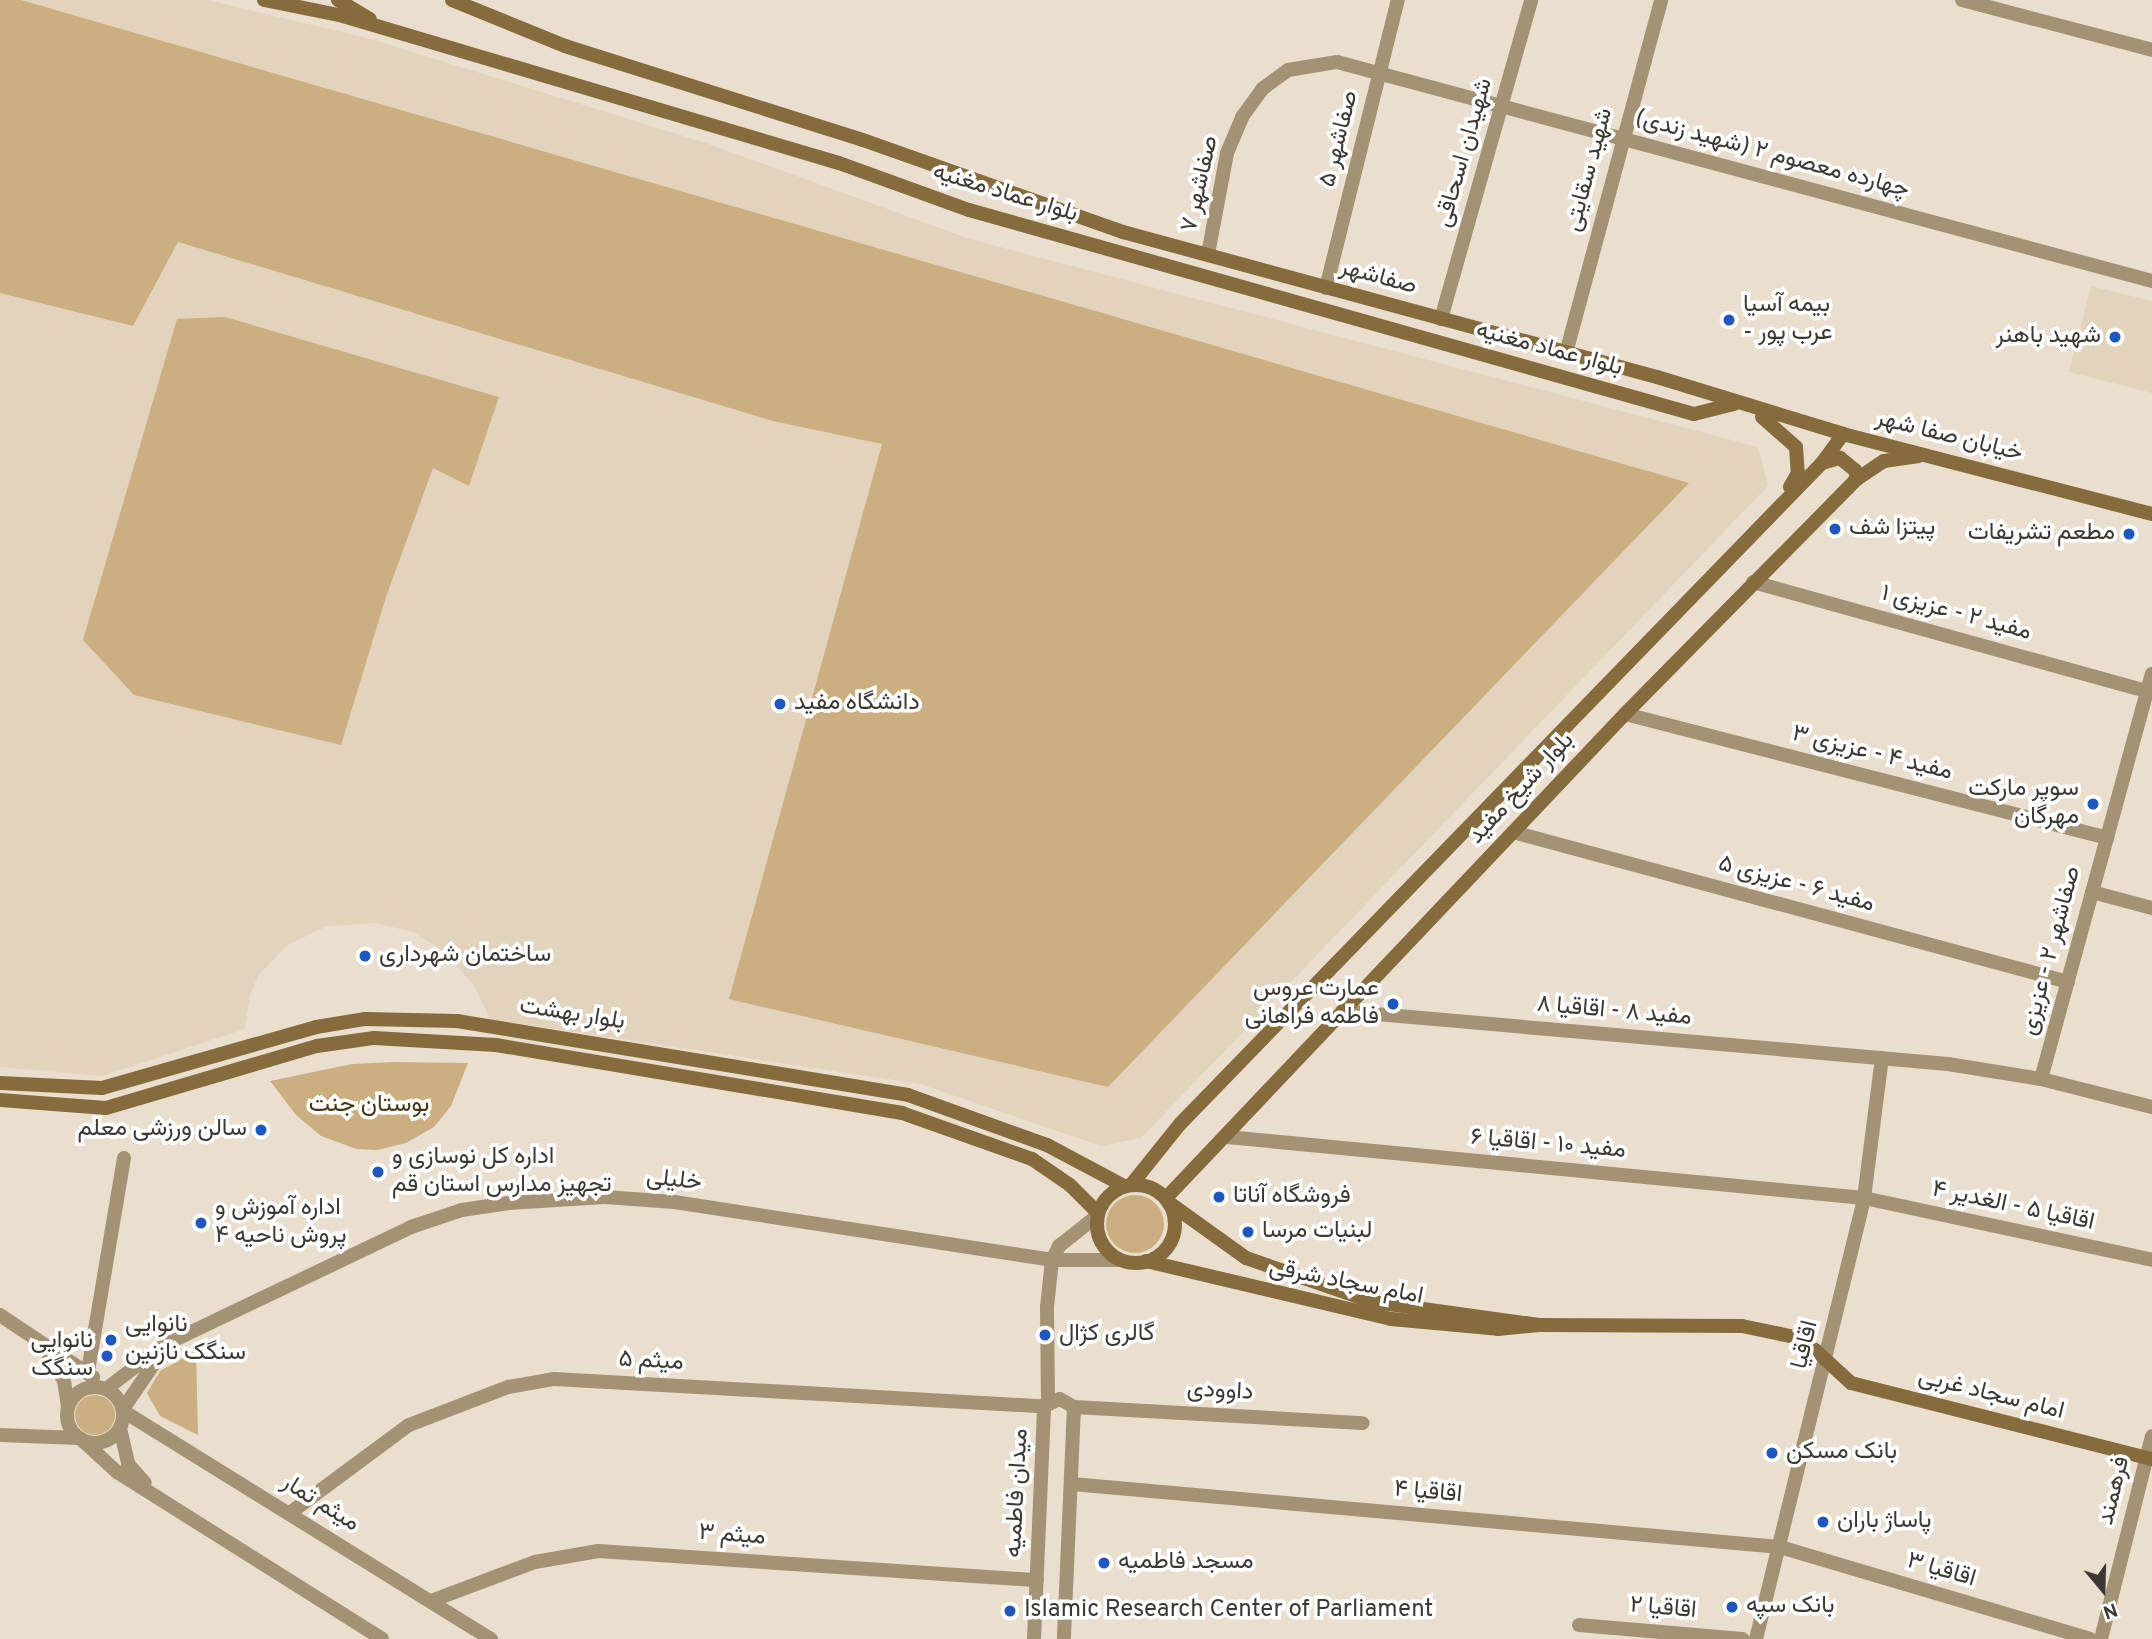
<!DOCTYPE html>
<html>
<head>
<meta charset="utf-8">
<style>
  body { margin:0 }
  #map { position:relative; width:2152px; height:1639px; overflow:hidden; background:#eadfcf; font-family:Overpass,Vazirmatn,sans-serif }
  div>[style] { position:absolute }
  .built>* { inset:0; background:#e2d3bd }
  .green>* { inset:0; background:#ccaf80 }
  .round { border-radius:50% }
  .street>* { height:14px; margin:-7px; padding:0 7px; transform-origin:7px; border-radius:7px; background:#a49274 }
  .street>.ring { margin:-7px; padding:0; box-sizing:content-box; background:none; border:14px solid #a49274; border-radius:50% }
  .secondary>* { height:14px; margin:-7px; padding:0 7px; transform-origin:7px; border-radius:7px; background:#866b3d }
  .secondary>.ring { margin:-7px; padding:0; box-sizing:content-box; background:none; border:14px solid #866b3d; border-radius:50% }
  .dots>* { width:19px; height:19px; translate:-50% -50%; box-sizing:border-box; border:4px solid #fff; border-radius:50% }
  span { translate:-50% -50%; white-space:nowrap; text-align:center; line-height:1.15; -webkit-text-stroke:7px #fff; paint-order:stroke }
  .street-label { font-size:24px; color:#3d3932 }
  .poi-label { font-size:24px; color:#3d3932 }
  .left { translate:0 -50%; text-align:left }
  .right { translate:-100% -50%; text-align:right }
  .park-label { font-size:24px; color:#473414 }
  .north { position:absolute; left:2068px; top:1555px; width:70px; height:70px; -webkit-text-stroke:5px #fff; paint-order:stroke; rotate:161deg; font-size:19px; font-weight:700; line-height:28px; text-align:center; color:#3d3932 }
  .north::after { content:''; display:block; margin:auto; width:24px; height:32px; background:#3d3932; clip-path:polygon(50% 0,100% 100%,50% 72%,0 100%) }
</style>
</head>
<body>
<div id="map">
  <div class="built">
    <i style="clip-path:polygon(0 0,208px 0,371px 39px,706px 143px,970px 239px,1758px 447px,1768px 486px,1141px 1138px,1101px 1146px,920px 1084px,490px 1019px,474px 985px,443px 951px,413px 932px,375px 923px,327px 926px,286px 946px,258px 976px,250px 995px,245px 1029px,102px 1076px,0 1067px)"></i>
    <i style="clip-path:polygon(2091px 286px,2152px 301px,2152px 393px,2069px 372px)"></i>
  </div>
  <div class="green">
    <i style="clip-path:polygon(0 0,21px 0,1689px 483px,1108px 1087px,729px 999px,882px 444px,773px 421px,178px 242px,133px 326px,0 293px)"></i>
    <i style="clip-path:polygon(225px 317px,499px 397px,469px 486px,433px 468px,386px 597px,341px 745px,134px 695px,83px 640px,177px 319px)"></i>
    <i style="clip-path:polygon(393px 1062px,468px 1063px,451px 1106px,434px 1127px,406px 1143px,377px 1150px,356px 1149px,321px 1136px,296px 1115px,270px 1081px,352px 1064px)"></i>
    <i class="round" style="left:1106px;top:1195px;width:58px;height:58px"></i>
    <i style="clip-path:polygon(196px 1351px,198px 1435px,160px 1416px,147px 1393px,160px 1371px)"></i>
    <i class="round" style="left:75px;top:1395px;width:40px;height:40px"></i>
  </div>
  <div class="street">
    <i style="left:1962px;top:0;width:196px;rotate:14.7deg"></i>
    <i style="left:1208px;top:254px;width:103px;rotate:-79.3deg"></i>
    <i style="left:1227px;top:153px;width:39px;rotate:-67deg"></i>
    <i style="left:1242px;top:117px;width:34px;rotate:-54deg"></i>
    <i style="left:1262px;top:89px;width:32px;rotate:-36deg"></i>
    <i style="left:1288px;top:70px;width:50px;rotate:-9.3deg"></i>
    <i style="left:1337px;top:62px;width:844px;rotate:15.04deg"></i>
    <i style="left:1326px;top:288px;width:297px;rotate:-76deg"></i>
    <i style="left:1441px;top:319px;width:331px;rotate:-74.2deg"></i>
    <i style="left:1566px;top:353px;width:366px;rotate:-74.9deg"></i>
    <i style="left:1753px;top:582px;width:409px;rotate:15.5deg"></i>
    <i style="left:1625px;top:714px;width:498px;rotate:14.4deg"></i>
    <i style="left:1513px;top:832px;width:575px;rotate:15.12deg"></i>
    <i style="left:2092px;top:892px;width:62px;rotate:14.9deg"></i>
    <i style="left:1342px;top:1011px;width:608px;rotate:5deg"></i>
    <i style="left:1948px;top:1064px;width:94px;rotate:9.2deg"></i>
    <i style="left:2041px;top:1079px;width:114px;rotate:14.2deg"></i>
    <i style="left:2041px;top:1079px;width:420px;rotate:-74.7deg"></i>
    <i style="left:1227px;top:1137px;width:640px;rotate:5.47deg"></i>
    <i style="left:1864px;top:1198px;width:295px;rotate:12.1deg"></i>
    <i style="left:0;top:1315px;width:112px;rotate:33.7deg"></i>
    <i style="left:48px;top:1353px;width:32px;rotate:60deg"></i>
    <i style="left:64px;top:1381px;width:26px;rotate:81deg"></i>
    <i style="left:88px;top:1371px;width:216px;rotate:-80.4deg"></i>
    <i class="ring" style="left:67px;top:1387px;width:42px;height:42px"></i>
    <i style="left:106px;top:1389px;width:73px;rotate:-37.2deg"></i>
    <i style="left:164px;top:1345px;width:274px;rotate:-25.5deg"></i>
    <i style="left:411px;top:1227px;width:54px;rotate:-18.4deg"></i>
    <i style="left:462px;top:1210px;width:48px;rotate:-8.5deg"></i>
    <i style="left:509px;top:1203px;width:96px;rotate:-3.6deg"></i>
    <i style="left:605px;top:1197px;width:69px;rotate:4.1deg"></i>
    <i style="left:674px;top:1202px;width:382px;rotate:8.7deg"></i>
    <i style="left:1052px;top:1260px;width:68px"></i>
    <i style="left:1048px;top:1402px;width:95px;rotate:-90.6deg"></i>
    <i style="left:1047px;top:1307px;width:47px;rotate:-83.9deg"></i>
    <i style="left:1052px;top:1260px;width:16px;rotate:-63deg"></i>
    <i style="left:1059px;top:1246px;width:48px;rotate:-38.3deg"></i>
    <i style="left:1044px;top:1406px;width:17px;rotate:-24deg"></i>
    <i style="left:1060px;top:1399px;width:16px;rotate:30deg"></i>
    <i style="left:1074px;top:1407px;width:232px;rotate:92.5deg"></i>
    <i style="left:1074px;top:1407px;width:289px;rotate:3.2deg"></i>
    <i style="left:123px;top:1409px;width:53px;rotate:-55.7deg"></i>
    <i style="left:153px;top:1365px;width:26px;rotate:-39deg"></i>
    <i style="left:123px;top:1411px;width:433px;rotate:31.8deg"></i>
    <i style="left:120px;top:1428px;width:37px;rotate:77deg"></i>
    <i style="left:128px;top:1464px;width:25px;rotate:48deg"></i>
    <i style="left:0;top:1435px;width:79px;rotate:2.2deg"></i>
    <i style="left:81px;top:1439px;width:49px;rotate:42.5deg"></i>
    <i style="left:117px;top:1472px;width:313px;rotate:32.2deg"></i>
    <i style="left:1072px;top:1484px;width:711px;rotate:5.08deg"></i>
    <i style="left:1780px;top:1547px;width:323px;rotate:16.5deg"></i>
    <i style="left:290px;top:1513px;width:148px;rotate:-36.5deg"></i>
    <i style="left:409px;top:1425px;width:106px;rotate:-21deg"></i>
    <i style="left:508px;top:1387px;width:47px;rotate:-9.9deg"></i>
    <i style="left:554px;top:1379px;width:491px;rotate:3.2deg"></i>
    <i style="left:431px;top:1601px;width:111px;rotate:-20.6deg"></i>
    <i style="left:535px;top:1562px;width:64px;rotate:-9.9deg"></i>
    <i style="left:598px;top:1551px;width:440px;rotate:3.8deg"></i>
    <i style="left:1579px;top:1625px;width:164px;rotate:4.9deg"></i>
    <i style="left:1034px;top:1639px;width:233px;rotate:-87.5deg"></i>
    <i style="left:1756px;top:1639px;width:454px;rotate:-76.2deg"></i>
    <i style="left:1864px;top:1198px;width:141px;rotate:-82.7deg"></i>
    <i style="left:2101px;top:1639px;width:209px;rotate:-75.9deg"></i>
  </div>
  <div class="secondary">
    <i style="left:264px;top:0;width:81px;rotate:11.4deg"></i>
    <i style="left:343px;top:16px;width:517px;rotate:16.51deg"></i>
    <i style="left:839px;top:163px;width:138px;rotate:19.9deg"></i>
    <i style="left:969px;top:210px;width:753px;rotate:15.72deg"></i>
    <i style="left:1694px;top:414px;width:41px;rotate:-14deg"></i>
    <i style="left:338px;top:0;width:37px;rotate:31deg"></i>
    <i style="left:452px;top:0;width:122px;rotate:22.2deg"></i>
    <i style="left:565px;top:46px;width:312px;rotate:17.5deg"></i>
    <i style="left:863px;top:140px;width:276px;rotate:19.5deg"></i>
    <i style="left:1123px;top:232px;width:553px;rotate:15.19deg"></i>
    <i style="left:1657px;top:377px;width:195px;rotate:17deg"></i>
    <i style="left:1843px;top:434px;width:319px;rotate:14.5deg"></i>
    <i style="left:1762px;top:417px;width:45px;rotate:41.4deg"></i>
    <i style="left:1796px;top:447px;width:26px;rotate:86deg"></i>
    <i style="left:1798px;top:473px;width:16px;rotate:120deg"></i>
    <i style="left:1822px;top:463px;width:19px;rotate:-16deg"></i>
    <i style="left:1840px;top:458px;width:19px;rotate:39deg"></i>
    <i style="left:1855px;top:470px;width:9px;rotate:77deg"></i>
    <i style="left:0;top:1083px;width:102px;rotate:2.8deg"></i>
    <i style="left:102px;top:1088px;width:223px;rotate:-15.9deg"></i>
    <i style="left:316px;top:1027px;width:50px;rotate:-9.3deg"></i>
    <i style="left:365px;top:1019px;width:92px;rotate:1.2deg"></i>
    <i style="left:457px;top:1021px;width:457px;rotate:9.3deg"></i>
    <i style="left:908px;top:1095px;width:148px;rotate:19.8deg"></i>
    <i style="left:1047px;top:1145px;width:87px;rotate:28deg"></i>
    <i style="left:0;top:1100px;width:106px;rotate:4.3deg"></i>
    <i style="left:106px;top:1108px;width:220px;rotate:-16.4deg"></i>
    <i style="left:317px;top:1046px;width:58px;rotate:-8deg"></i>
    <i style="left:374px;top:1038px;width:122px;rotate:3.3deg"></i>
    <i style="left:496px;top:1045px;width:412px;rotate:9.5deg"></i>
    <i style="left:902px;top:1113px;width:138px;rotate:19.5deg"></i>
    <i style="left:1032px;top:1159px;width:46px;rotate:34.4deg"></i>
    <i style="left:1070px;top:1185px;width:40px;rotate:45deg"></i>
    <i style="left:1131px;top:1185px;width:78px;rotate:-51.2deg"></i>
    <i style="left:1180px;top:1124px;width:921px;rotate:-45.84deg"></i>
    <i style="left:1822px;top:463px;width:36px;rotate:-54deg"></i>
    <i class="ring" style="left:1097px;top:1185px;width:64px;height:64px"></i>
    <i style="left:1166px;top:1198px;width:667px;rotate:-46.52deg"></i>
    <i style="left:1625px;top:714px;width:330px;rotate:-45.4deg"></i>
    <i style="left:1857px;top:479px;width:32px;rotate:-34deg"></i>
    <i style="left:1884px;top:461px;width:35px;rotate:-8deg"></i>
    <i style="left:1146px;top:1261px;width:252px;rotate:13.3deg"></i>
    <i style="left:1391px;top:1319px;width:107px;rotate:5.3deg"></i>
    <i style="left:1498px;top:1329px;width:41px;rotate:-5.6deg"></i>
    <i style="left:1539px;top:1325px;width:168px;rotate:-172.1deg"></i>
    <i style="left:1373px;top:1302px;width:134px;rotate:-160.9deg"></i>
    <i style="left:1246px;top:1258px;width:96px;rotate:-144.3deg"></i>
    <i style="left:1539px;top:1325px;width:203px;rotate:0.3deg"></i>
    <i style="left:1742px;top:1326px;width:49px;rotate:11.8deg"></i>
    <i style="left:1790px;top:1336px;width:29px;rotate:29deg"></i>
    <i style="left:1815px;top:1350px;width:49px;rotate:42.5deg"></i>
    <i style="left:1851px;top:1383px;width:310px;rotate:14.2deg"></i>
  </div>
  <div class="dots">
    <i style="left:1729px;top:320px;background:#1c57c4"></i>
    <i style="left:2115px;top:337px;background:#1c57c4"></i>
    <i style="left:1835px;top:529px;background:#1c57c4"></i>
    <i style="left:2129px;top:534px;background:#1c57c4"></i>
    <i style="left:780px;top:704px;background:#1c57c4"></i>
    <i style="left:2093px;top:804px;background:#1c57c4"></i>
    <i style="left:365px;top:956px;background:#1c57c4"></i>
    <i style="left:1393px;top:1004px;background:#1c57c4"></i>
    <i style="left:261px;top:1130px;background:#1c57c4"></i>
    <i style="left:378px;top:1172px;background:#1c57c4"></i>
    <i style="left:1219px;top:1197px;background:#1c57c4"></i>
    <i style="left:201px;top:1223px;background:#1c57c4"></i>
    <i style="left:1248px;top:1232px;background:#1c57c4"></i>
    <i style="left:1045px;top:1335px;background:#1c57c4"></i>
    <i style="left:111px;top:1340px;background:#1c57c4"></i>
    <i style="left:107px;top:1356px;background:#1c57c4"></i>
    <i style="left:1772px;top:1453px;background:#1c57c4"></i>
    <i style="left:1823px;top:1522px;background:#1c57c4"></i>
    <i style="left:1104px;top:1563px;background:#1c57c4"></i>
    <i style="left:1732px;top:1607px;background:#1c57c4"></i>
    <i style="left:1010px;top:1611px;background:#1c57c4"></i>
  </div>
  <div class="street-label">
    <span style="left:1340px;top:139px;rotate:-76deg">صفاشهر ۵</span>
    <span style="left:1465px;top:153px;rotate:-74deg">شهیدان اسحاقی</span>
    <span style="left:1772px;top:155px;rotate:15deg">چهارده معصوم ۲ (شهید زندی)</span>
    <span style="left:1590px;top:170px;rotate:-75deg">شهید سقایتی</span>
    <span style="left:1201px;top:184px;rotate:-77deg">صفاشهر ۷</span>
    <span style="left:1005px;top:194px;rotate:17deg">بلوار عماد مغنیه</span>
    <span style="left:1378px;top:278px;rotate:15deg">صفاشهر</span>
    <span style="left:1549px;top:350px;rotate:15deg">بلوار عماد مغنیه</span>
    <span style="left:1949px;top:437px;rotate:14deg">خیابان صفا شهر</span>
    <span style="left:1956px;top:614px;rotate:15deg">مفید ۲ - عزیزی ۱</span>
    <span style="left:1872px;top:754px;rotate:14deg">مفید ۴ - عزیزی ۳</span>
    <span style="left:1522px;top:789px;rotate:-47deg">بلوار شیخ مفید</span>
    <span style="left:1796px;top:885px;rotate:15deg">مفید ۶ - عزیزی ۵</span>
    <span style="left:2052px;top:951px;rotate:-75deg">صفاشهر ۲ - عزیزی</span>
    <span style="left:1614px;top:1012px;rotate:5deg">مفید ۸ - اقاقیا ۸</span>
    <span style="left:572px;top:1015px;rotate:9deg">بلوار بهشت</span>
    <span style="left:1548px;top:1145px;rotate:5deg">مفید ۱۰ - اقاقیا ۶</span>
    <span style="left:674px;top:1181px;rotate:6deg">خلیلی</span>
    <span style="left:2013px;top:1207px;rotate:12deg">اقاقیا ۵ - الغدیر ۴</span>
    <span style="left:1346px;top:1283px;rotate:11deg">امام سجاد شرقی</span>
    <span style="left:1806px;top:1345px;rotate:-76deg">اقاقیا</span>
    <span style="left:651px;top:1362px;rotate:3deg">میثم ۵</span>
    <span style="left:1220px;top:1392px;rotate:3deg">داوودی</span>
    <span style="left:1991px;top:1395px;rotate:14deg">امام سجاد غربی</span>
    <span style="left:2115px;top:1491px;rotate:-76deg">فرهمند</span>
    <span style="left:1018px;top:1493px;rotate:-87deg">میدان فاطمیه</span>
    <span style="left:1428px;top:1493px;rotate:5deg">اقاقیا ۴</span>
    <span style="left:320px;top:1504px;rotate:32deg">میثم تمار</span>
    <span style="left:732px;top:1536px;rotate:4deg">میثم ۳</span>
    <span style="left:1941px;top:1571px;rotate:16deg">اقاقیا ۳</span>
    <span style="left:1663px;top:1609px;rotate:5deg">اقاقیا ۲</span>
  </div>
  <div class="poi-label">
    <span class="left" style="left:1743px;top:320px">بیمه آسیا<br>- عرب پور</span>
    <span class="right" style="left:2101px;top:337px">شهید باهنر</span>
    <span class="left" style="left:1849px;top:529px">پیتزا شف</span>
    <span class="right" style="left:2115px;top:534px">مطعم تشريفات</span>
    <span class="left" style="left:794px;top:704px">دانشگاه مفید</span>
    <span class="right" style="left:2079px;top:804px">سوپر مارکت<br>مهرگان</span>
    <span class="left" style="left:379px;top:956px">ساختمان شهرداری</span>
    <span class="right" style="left:1379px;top:1004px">عمارت عروس<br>فاطمه فراهانی</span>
    <span class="right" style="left:247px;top:1130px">سالن ورزشی معلم</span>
    <span class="left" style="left:392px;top:1172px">اداره کل نوسازی و<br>تجهیز مدارس استان قم</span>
    <span class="left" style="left:1233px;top:1197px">فروشگاه آناتا</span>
    <span class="left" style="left:215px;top:1223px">اداره آموزش و<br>پروش ناحیه ۴</span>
    <span class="left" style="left:1262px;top:1232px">لبنیات مرسا</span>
    <span class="left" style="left:125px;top:1340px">نانوایی<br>سنگک نازنین</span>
    <span class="left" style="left:1059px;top:1335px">گالری کژال</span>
    <span class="right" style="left:93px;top:1356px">نانوایی<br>سنگک</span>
    <span class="left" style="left:1786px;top:1453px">بانک مسکن</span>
    <span class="left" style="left:1837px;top:1522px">پاساژ باران</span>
    <span class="left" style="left:1118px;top:1563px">مسجد فاطمیه</span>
    <span class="left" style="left:1746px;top:1607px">بانک سپه</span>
    <span class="left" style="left:1024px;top:1611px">Islamic Research Center of Parliament</span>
  </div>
  <div class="park-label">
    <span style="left:369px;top:1106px">بوستان جنت</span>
  </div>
  <div class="north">N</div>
</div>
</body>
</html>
